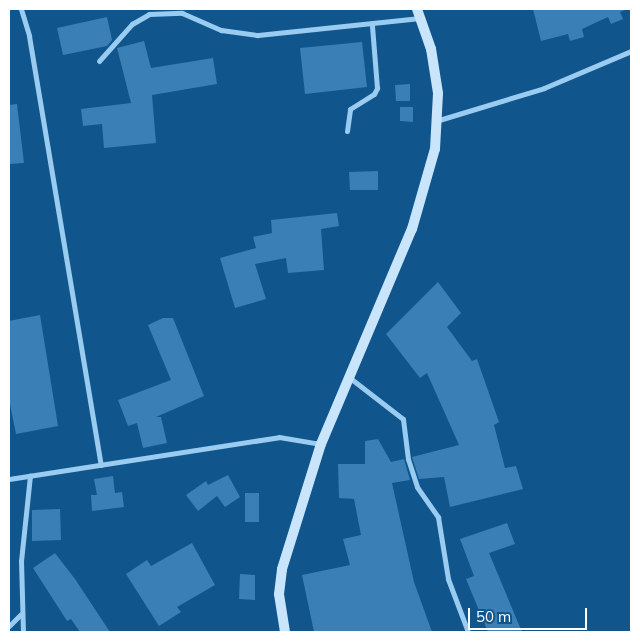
<!DOCTYPE html>
<html>
<head>
<meta charset="utf-8">
<style>
  body { margin:0 }
  #map { position:relative; width:640px; height:641px; overflow:hidden; background:#11558d; font-family:Mulish,sans-serif }
  div>[style] { position:absolute }
  .building>* { inset:0; background:#3a7fb6 }
  .street>* { height:5px; margin:-2.5px; padding:0 2.5px; transform-origin:2.5px; border-radius:2.5px; background:#9accf2 }
  .secondary>* { height:10px; margin:-5px; padding:0 5px; transform-origin:5px; border-radius:5px; background:#c8e5fc }
  span { translate:-50% -50%; white-space:nowrap; text-align:center; line-height:1.15; -webkit-text-stroke:5px #11558d; paint-order:stroke }
  .frame { position:absolute; inset:0; border:10px solid #fff; pointer-events:none }
  .scale { position:absolute; left:468px; top:608px; width:119px; height:22px; box-sizing:border-box; border:2px solid #fff; border-top:0; padding-left:6px; font-size:15px; line-height:18px; white-space:nowrap; color:#fff; -webkit-text-stroke:4px #11558d; paint-order:stroke }
</style>
</head>
<body>
<div id="map">
  <div class="building">
    <i style="clip-path:polygon(533px 9px,627px 9px,620px 12px,623px 19px,611px 24px,608px 17px,582px 29px,584px 37px,570px 41px,568px 34px,541px 41px)"></i>
    <i style="clip-path:polygon(107px 17px,112px 40px,107px 46px,63px 55px,57px 28px)"></i>
    <i style="clip-path:polygon(144px 41px,151px 68px,213px 58px,217px 84px,152px 95px,156px 143px,104px 148px,102px 124px,83px 126px,81px 109px,131px 103px,117px 48px)"></i>
    <i style="clip-path:polygon(362px 42px,367px 87px,305px 94px,300px 48px)"></i>
    <i style="clip-path:polygon(410px 84px,410px 101px,396px 101px,395px 85px)"></i>
    <i style="clip-path:polygon(17px 104px,24px 163px,9px 164px,9px 105px)"></i>
    <i style="clip-path:polygon(400px 107px,413px 107px,413px 122px,400px 121px)"></i>
    <i style="clip-path:polygon(378px 171px,378px 190px,350px 190px,349px 172px)"></i>
    <i style="clip-path:polygon(337px 213px,339px 226px,321px 229px,324px 270px,288px 273px,286px 258px,255px 264px,266px 299px,235px 308px,220px 258px,256px 248px,253px 237px,272px 233px,271px 220px)"></i>
    <i style="clip-path:polygon(438px 282px,461px 313px,447px 327px,472px 361px,477px 359px,499px 422px,494px 425px,505px 468px,516px 466px,523px 489px,450px 507px,444px 477px,419px 479px,412px 457px,459px 445px,427px 373px,420px 378px,386px 334px)"></i>
    <i style="clip-path:polygon(40px 315px,58px 426px,16px 434px,9px 399px,9px 321px)"></i>
    <i style="clip-path:polygon(163px 318px,173px 318px,204px 396px,156px 417px,161px 417px,167px 443px,143px 448px,137px 423px,128px 426px,118px 400px,171px 380px,148px 325px)"></i>
    <i style="clip-path:polygon(378px 439px,391px 462px,404px 459px,410px 480px,392px 483px,414px 582px,432px 632px,314px 632px,302px 575px,350px 565px,343px 539px,361px 535px,354px 499px,339px 498px,338px 464px,365px 464px,365px 441px)"></i>
    <i style="clip-path:polygon(228px 475px,240px 497px,225px 507px,217px 496px,198px 511px,186px 495px,206px 481px,208px 485px)"></i>
    <i style="clip-path:polygon(113px 476px,115px 493px,122px 492px,124px 507px,92px 511px,91px 495px,97px 495px,94px 479px)"></i>
    <i style="clip-path:polygon(245px 493px,259px 493px,259px 522px,245px 522px)"></i>
    <i style="clip-path:polygon(60px 509px,61px 540px,32px 541px,32px 510px)"></i>
    <i style="clip-path:polygon(507px 523px,515px 544px,489px 553px,522px 632px,488px 632px,466px 579px,474px 576px,460px 539px)"></i>
    <i style="clip-path:polygon(192px 543px,215px 585px,177px 607px,181px 612px,159px 626px,126px 574px,147px 560px,151px 566px)"></i>
    <i style="clip-path:polygon(55px 553px,75px 579px,110px 632px,80px 632px,71px 619px,67px 621px,33px 568px)"></i>
    <i style="clip-path:polygon(240px 574px,255px 575px,255px 600px,239px 599px)"></i>
  </div>
  <div class="street">
    <i style="left:21px;top:9px;width:28px;rotate:73deg"></i>
    <i style="left:29px;top:36px;width:435px;rotate:80.5deg"></i>
    <i style="left:99px;top:61px;width:50px;rotate:-48.3deg"></i>
    <i style="left:132px;top:24px;width:20px;rotate:-30deg"></i>
    <i style="left:149px;top:14px;width:33px;rotate:-2deg"></i>
    <i style="left:182px;top:13px;width:43px;rotate:23.6deg"></i>
    <i style="left:221px;top:30px;width:37px;rotate:8deg"></i>
    <i style="left:258px;top:35px;width:163px;rotate:-6deg"></i>
    <i style="left:439px;top:120px;width:110px;rotate:-16.9deg"></i>
    <i style="left:544px;top:88px;width:95px;rotate:-23deg"></i>
    <i style="left:347px;top:131px;width:22px;rotate:-82deg"></i>
    <i style="left:350px;top:109px;width:28px;rotate:-32deg"></i>
    <i style="left:374px;top:94px;width:7px;rotate:-63deg"></i>
    <i style="left:377px;top:88px;width:62px;rotate:-94.6deg"></i>
    <i style="left:350px;top:378px;width:67px;rotate:37.7deg"></i>
    <i style="left:403px;top:419px;width:40px;rotate:82.9deg"></i>
    <i style="left:408px;top:459px;width:29px;rotate:72deg"></i>
    <i style="left:417px;top:487px;width:37px;rotate:55deg"></i>
    <i style="left:438px;top:517px;width:63px;rotate:80.8deg"></i>
    <i style="left:448px;top:579px;width:57px;rotate:69.3deg"></i>
    <i style="left:9px;top:479px;width:273px;rotate:-8.8deg"></i>
    <i style="left:279px;top:437px;width:43px;rotate:9.5deg"></i>
    <i style="left:9px;top:626px;width:16px;rotate:-45deg"></i>
    <i style="left:23px;top:632px;width:71px;rotate:-91.6deg"></i>
    <i style="left:21px;top:561px;width:86px;rotate:-84deg"></i>
  </div>
  <div class="secondary">
    <i style="left:285px;top:632px;width:38px;rotate:-99deg"></i>
    <i style="left:279px;top:594px;width:25px;rotate:-83deg"></i>
    <i style="left:282px;top:569px;width:131px;rotate:-72.7deg"></i>
    <i style="left:321px;top:444px;width:233px;rotate:-67.1deg"></i>
    <i style="left:412px;top:229px;width:83px;rotate:-74deg"></i>
    <i style="left:435px;top:149px;width:56px;rotate:-86.9deg"></i>
    <i style="left:438px;top:93px;width:45px;rotate:-99deg"></i>
    <i style="left:431px;top:49px;width:42px;rotate:-109.3deg"></i>
  </div>
  <div class="frame"></div>
  <div class="scale">50 m</div>
</div>
</body>
</html>
